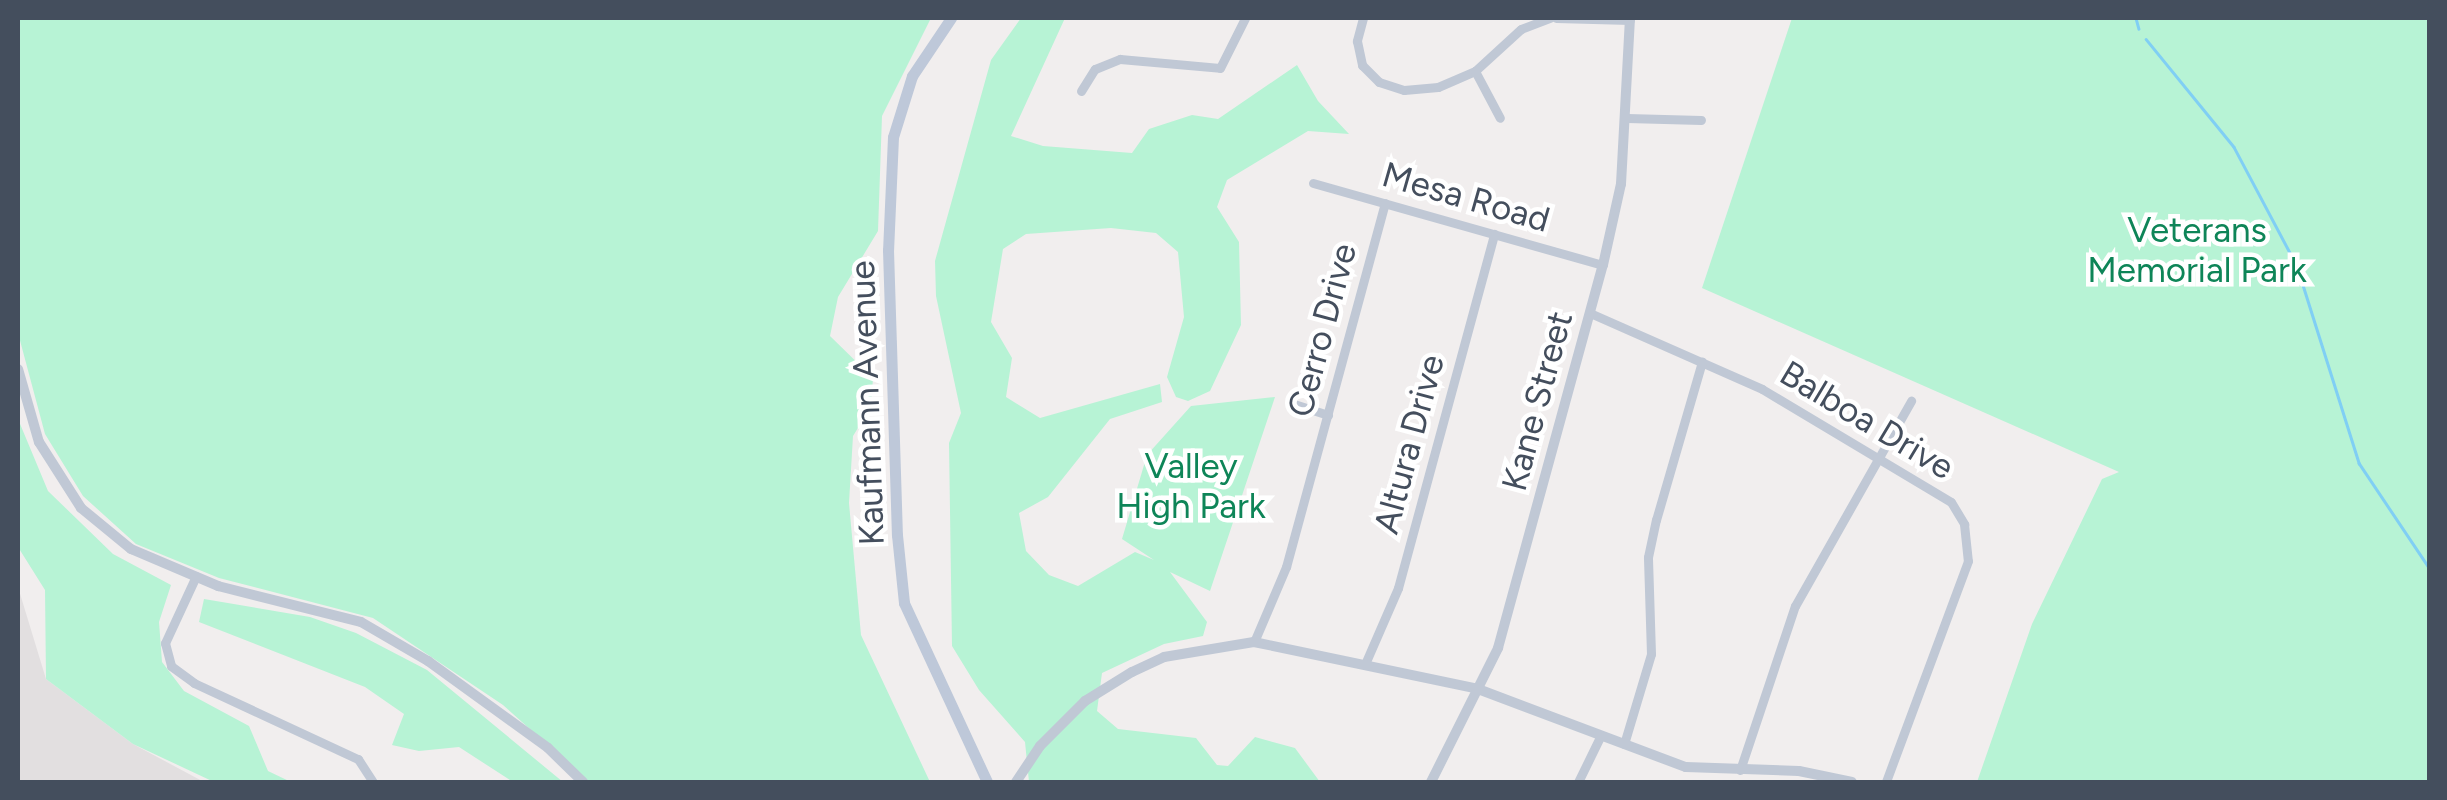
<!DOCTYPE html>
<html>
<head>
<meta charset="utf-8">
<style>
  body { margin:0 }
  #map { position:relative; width:2447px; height:800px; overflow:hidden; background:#f1eeee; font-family:Figtree,sans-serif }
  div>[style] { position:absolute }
  .education>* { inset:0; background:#e2dfe0 }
  .green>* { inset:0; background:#b7f3d5 }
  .stream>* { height:2.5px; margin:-1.25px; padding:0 1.25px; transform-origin:1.25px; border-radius:1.25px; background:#80cff4 }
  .minor>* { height:9px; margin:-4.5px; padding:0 4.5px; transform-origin:4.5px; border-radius:4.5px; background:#c0c8d5 }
  .tertiary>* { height:10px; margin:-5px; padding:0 5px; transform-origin:5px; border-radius:5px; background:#c0c8d5 }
  .secondary>* { height:11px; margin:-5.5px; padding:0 5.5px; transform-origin:5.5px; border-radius:5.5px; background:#bec8d9 }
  span { translate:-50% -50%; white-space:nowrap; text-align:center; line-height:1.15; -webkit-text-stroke:9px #fff; paint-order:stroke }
  .street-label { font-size:35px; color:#444e5d }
  .park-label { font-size:35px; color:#0e8558 }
  .frame { position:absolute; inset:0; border:20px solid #444e5d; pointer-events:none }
</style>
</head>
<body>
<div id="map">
  <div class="education">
    <i style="clip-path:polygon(18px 587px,46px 679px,133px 744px,204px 782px,18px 782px)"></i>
  </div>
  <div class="green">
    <i style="clip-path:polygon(18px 18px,931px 18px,882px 116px,878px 231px,838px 297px,830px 336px,873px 378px,871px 407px,853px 436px,849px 503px,861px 635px,930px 782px,589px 782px,503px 705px,373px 618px,219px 578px,136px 544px,83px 496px,45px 434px,18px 333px)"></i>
    <i style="clip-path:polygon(1021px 18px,1065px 18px,1011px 136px,1043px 146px,1132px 153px,1149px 129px,1192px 115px,1218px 119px,1297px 65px,1318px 101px,1349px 134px,1308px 131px,1227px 180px,1217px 207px,1239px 242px,1241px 325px,1210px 391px,1188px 401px,1176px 397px,1167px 377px,1184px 317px,1178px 252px,1156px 233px,1111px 228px,1026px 234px,1003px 249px,991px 322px,1012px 358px,1006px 397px,1040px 418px,1160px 384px,1162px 402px,1110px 419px,1048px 497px,1019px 513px,1026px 551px,1049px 575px,1078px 586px,1135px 552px,1154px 560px,1122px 539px,1147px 455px,1191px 406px,1275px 397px,1210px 591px,1170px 572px,1207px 622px,1203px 636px,1164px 644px,1102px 673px,1097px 711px,1118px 729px,1196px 738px,1217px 765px,1228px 766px,1255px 737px,1295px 748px,1320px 782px,1029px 782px,1025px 742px,979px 690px,952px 646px,949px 443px,961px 413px,936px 296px,935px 261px,991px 60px)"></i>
    <i style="clip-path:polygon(1792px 18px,2429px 18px,2429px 782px,1977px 782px,2032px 624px,2102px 479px,2119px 472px,1702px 288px)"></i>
    <i style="clip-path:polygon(18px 419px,48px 491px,113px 554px,171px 585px,159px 622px,162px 662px,184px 691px,249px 726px,268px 771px,291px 782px,214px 782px,133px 744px,46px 679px,45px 590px,18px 547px)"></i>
    <i style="clip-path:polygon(204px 599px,310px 617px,356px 633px,427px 670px,563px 782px,513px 782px,459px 747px,419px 751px,392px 745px,404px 714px,365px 687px,199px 622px)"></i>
  </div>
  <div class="stream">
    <i style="left:2136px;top:18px;width:11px;rotate:75deg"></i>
    <i style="left:2146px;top:39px;width:139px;rotate:50.8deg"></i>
    <i style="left:2234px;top:147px;width:135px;rotate:62.1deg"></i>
    <i style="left:2297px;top:266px;width:207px;rotate:72.5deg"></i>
    <i style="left:2359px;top:463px;width:128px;rotate:56.2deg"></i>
  </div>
  <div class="minor">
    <i style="left:1363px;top:18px;width:24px;rotate:105deg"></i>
    <i style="left:1357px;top:41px;width:25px;rotate:78deg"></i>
    <i style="left:1362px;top:65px;width:24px;rotate:45deg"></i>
    <i style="left:1379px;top:82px;width:26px;rotate:18deg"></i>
    <i style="left:1404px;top:90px;width:34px;rotate:-5deg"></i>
    <i style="left:1438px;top:87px;width:40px;rotate:-23.4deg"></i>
    <i style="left:1475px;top:71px;width:62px;rotate:-42.4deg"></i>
    <i style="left:1521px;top:29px;width:31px;rotate:-21deg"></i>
    <i style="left:1556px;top:18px;width:74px;rotate:1.5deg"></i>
    <i style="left:1475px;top:71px;width:53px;rotate:62deg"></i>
    <i style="left:1081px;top:91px;width:26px;rotate:-58deg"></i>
    <i style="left:1095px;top:69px;width:27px;rotate:-22deg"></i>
    <i style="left:1120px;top:59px;width:100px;rotate:5.1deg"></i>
    <i style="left:1220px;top:68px;width:56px;rotate:-63.4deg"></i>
    <i style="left:1627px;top:118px;width:74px;rotate:1.5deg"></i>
    <i style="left:1313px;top:183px;width:301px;rotate:15.8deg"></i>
    <i style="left:1590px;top:313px;width:188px;rotate:23.8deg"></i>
    <i style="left:1762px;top:389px;width:220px;rotate:30.9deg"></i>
    <i style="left:1951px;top:502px;width:26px;rotate:59deg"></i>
    <i style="left:1964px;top:524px;width:37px;rotate:84deg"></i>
    <i style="left:1968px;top:561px;width:236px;rotate:110.4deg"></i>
    <i style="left:1291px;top:403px;width:39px;rotate:18deg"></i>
    <i style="left:196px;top:576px;width:74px;rotate:114.8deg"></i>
    <i style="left:165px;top:643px;width:24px;rotate:75deg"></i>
    <i style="left:171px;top:666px;width:29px;rotate:36deg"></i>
    <i style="left:194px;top:683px;width:181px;rotate:24.9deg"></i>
    <i style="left:358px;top:759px;width:27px;rotate:57deg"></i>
    <i style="left:1254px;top:642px;width:82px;rotate:-66.9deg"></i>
    <i style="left:1286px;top:567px;width:377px;rotate:-74.8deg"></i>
    <i style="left:1365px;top:664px;width:83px;rotate:-66.5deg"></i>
    <i style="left:1398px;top:588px;width:367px;rotate:-74.8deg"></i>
    <i style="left:1624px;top:744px;width:94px;rotate:-73.3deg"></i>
    <i style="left:1651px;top:654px;width:97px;rotate:-91.8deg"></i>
    <i style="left:1648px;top:557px;width:38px;rotate:-78deg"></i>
    <i style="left:1656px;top:520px;width:165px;rotate:-73.8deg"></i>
    <i style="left:1740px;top:770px;width:173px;rotate:-71.5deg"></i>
    <i style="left:1795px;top:606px;width:236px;rotate:-60.5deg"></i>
    <i style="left:1578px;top:782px;width:50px;rotate:-63.9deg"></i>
  </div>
  <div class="tertiary">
    <i style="left:18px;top:369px;width:76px;rotate:74deg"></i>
    <i style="left:39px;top:442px;width:78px;rotate:57.5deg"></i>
    <i style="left:81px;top:508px;width:65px;rotate:39.4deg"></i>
    <i style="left:131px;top:549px;width:95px;rotate:23deg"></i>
    <i style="left:218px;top:586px;width:147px;rotate:14.1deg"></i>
    <i style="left:361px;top:622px;width:78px;rotate:30.2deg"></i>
    <i style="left:428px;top:661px;width:148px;rotate:35.9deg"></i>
    <i style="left:548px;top:748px;width:49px;rotate:44.2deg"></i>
    <i style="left:1016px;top:782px;width:43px;rotate:-56.3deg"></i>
    <i style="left:1040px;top:746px;width:64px;rotate:-45deg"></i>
    <i style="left:1085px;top:701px;width:55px;rotate:-31.7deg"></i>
    <i style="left:1132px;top:672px;width:35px;rotate:-25deg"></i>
    <i style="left:1164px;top:657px;width:91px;rotate:-9.5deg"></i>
    <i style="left:1254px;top:642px;width:229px;rotate:11.8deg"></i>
    <i style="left:1478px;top:689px;width:222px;rotate:20.6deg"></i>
    <i style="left:1686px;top:767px;width:113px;rotate:2deg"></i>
    <i style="left:1799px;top:771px;width:54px;rotate:11.7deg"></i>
    <i style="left:1431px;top:782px;width:150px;rotate:-63.4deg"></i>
    <i style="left:1498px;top:648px;width:397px;rotate:-74.7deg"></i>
    <i style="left:1603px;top:265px;width:83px;rotate:-77.5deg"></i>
    <i style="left:1621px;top:184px;width:166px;rotate:-86.9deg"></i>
  </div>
  <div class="secondary">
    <i style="left:951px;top:18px;width:70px;rotate:123.9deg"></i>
    <i style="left:912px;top:76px;width:64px;rotate:107.3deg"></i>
    <i style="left:893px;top:137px;width:113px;rotate:92.5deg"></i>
    <i style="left:888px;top:250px;width:285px;rotate:88.2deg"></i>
    <i style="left:897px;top:535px;width:68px;rotate:84.1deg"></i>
    <i style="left:904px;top:603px;width:197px;rotate:65.1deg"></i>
  </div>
  <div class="street-label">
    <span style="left:1466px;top:197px;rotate:16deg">Mesa Road</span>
    <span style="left:1322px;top:330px;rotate:-75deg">Cerro Drive</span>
    <span style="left:1537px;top:401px;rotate:-75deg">Kane Street</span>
    <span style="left:867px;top:403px;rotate:-92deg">Kaufmann Avenue</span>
    <span style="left:1867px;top:420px;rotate:31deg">Balboa Drive</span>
    <span style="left:1409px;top:444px;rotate:-75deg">Altura Drive</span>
  </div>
  <div class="park-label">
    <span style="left:2197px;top:250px">Veterans<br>Memorial Park</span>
    <span style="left:1191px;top:486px">Valley<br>High Park</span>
  </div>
  <div class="frame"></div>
</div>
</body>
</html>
